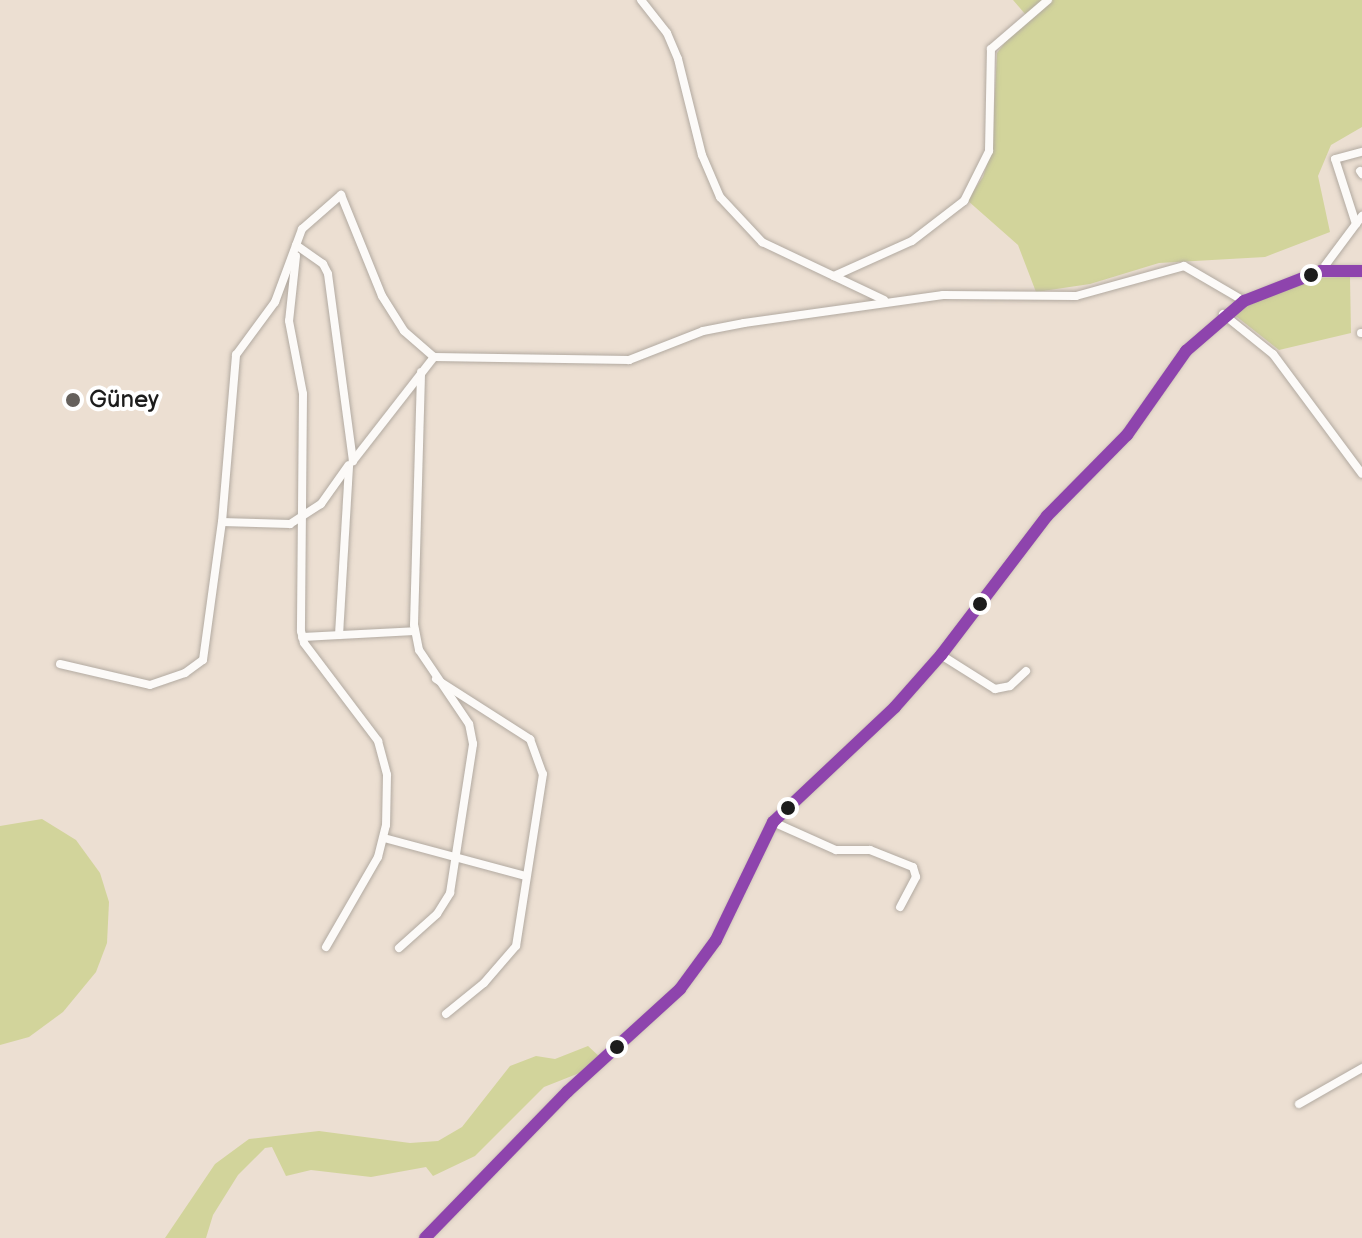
<!DOCTYPE html>
<html>
<head>
<meta charset="utf-8">
<style>
  body { margin:0 }
  #map { position:relative; width:1362px; height:1238px; overflow:hidden; background:#ecdfd2; font-family:"Balsamiq Sans",sans-serif }
  div>[style] { position:absolute }
  .green>* { inset:0; background:#d2d49b }
  .roads { filter:drop-shadow(0 0 2px #b2aaa1) drop-shadow(0 0 2px #b2aaa1) }
  .minor>* { height:8px; margin:-4px; padding:0 4px; transform-origin:4px; border-radius:4px; background:#fcfaf8 }
  .bus-1>* { height:12px; margin:-6px; padding:0 6px; transform-origin:6px; border-radius:6px; background:#8e44ad }
  .dots>* { width:22px; height:22px; translate:-50% -50%; box-sizing:border-box; border:4px solid #fff; border-radius:50% }
  span { translate:-50% -50%; white-space:nowrap; text-align:center; line-height:1.15; -webkit-text-stroke:8px #fff; paint-order:stroke }
  .poi-label { font-size:24px; color:#1c1c1c }
  .left { translate:0 -50%; text-align:left }
</style>
</head>
<body>
<div id="map">
  <div class="green">
    <i style="clip-path:polygon(1013px 0,1362px 0,1362px 127px,1331px 145px,1318px 176px,1330px 232px,1265px 257px,1159px 263px,1090px 284px,1036px 292px,1018px 245px,967px 200px,983px 177px,992px 148px,997px 53px,1026px 15px)"></i>
    <i style="clip-path:polygon(1350px 277px,1351px 333px,1279px 350px,1232px 313px,1310px 278px)"></i>
    <i style="clip-path:polygon(42px 819px,76px 840px,100px 873px,109px 902px,107px 943px,96px 972px,63px 1012px,29px 1037px,0 1045px,0 826px)"></i>
    <i style="clip-path:polygon(588px 1046px,601px 1058px,587px 1070px,544px 1087px,475px 1156px,433px 1176px,426px 1167px,371px 1177px,311px 1170px,286px 1176px,272px 1147px,265px 1148px,238px 1175px,213px 1215px,206px 1238px,165px 1238px,215px 1164px,249px 1139px,319px 1131px,410px 1143px,438px 1141px,462px 1127px,510px 1066px,536px 1056px,555px 1059px)"></i>
  </div>
  <div class="roads">
    <div class="minor">
      <i style="left:641px;top:0;width:42px;rotate:51.8deg"></i>
      <i style="left:667px;top:33px;width:28px;rotate:67deg"></i>
      <i style="left:678px;top:59px;width:99px;rotate:76deg"></i>
      <i style="left:702px;top:155px;width:46px;rotate:66.8deg"></i>
      <i style="left:720px;top:197px;width:62px;rotate:47deg"></i>
      <i style="left:762px;top:242px;width:135px;rotate:25.4deg"></i>
      <i style="left:1360px;top:171px;width:4px;rotate:56deg"></i>
      <i style="left:1356px;top:224px;width:68px;rotate:-107.9deg"></i>
      <i style="left:1335px;top:159px;width:28px;rotate:-15deg"></i>
      <i style="left:296px;top:245px;width:33px;rotate:35deg"></i>
      <i style="left:323px;top:264px;width:11px;rotate:63deg"></i>
      <i style="left:328px;top:274px;width:189px;rotate:82.4deg"></i>
      <i style="left:296px;top:256px;width:65px;rotate:96.1deg"></i>
      <i style="left:289px;top:321px;width:74px;rotate:79.1deg"></i>
      <i style="left:303px;top:394px;width:237px;rotate:90.5deg"></i>
      <i style="left:301px;top:631px;width:12px;rotate:76deg"></i>
      <i style="left:304px;top:643px;width:123px;rotate:52.9deg"></i>
      <i style="left:378px;top:741px;width:35px;rotate:75deg"></i>
      <i style="left:387px;top:775px;width:50px;rotate:91.1deg"></i>
      <i style="left:386px;top:825px;width:33px;rotate:104deg"></i>
      <i style="left:378px;top:857px;width:104px;rotate:120deg"></i>
      <i style="left:1321px;top:271px;width:69px;rotate:-53.3deg"></i>
      <i style="left:834px;top:276px;width:85px;rotate:-24.2deg"></i>
      <i style="left:912px;top:241px;width:66px;rotate:-37.6deg"></i>
      <i style="left:964px;top:201px;width:56px;rotate:-63.4deg"></i>
      <i style="left:989px;top:151px;width:102px;rotate:-88.9deg"></i>
      <i style="left:991px;top:49px;width:75px;rotate:-40.7deg"></i>
      <i style="left:1223px;top:314px;width:64px;rotate:38.7deg"></i>
      <i style="left:1273px;top:354px;width:149px;rotate:53.4deg"></i>
      <i style="left:1361px;top:333px;width:1px"></i>
      <i style="left:353px;top:461px;width:132px;rotate:-52.1deg"></i>
      <i style="left:222px;top:522px;width:68px;rotate:1.7deg"></i>
      <i style="left:290px;top:524px;width:37px;rotate:-33deg"></i>
      <i style="left:321px;top:504px;width:47px;rotate:-54.6deg"></i>
      <i style="left:339px;top:635px;width:170px;rotate:-86.6deg"></i>
      <i style="left:302px;top:637px;width:113px;rotate:-3deg"></i>
      <i style="left:941px;top:655px;width:64px;rotate:32.2deg"></i>
      <i style="left:995px;top:689px;width:15px;rotate:-11deg"></i>
      <i style="left:1010px;top:686px;width:22px;rotate:-43deg"></i>
      <i style="left:60px;top:664px;width:92px;rotate:13.1deg"></i>
      <i style="left:150px;top:685px;width:37px;rotate:-19deg"></i>
      <i style="left:185px;top:673px;width:22px;rotate:-36deg"></i>
      <i style="left:203px;top:660px;width:139px;rotate:-82.2deg"></i>
      <i style="left:222px;top:522px;width:168px;rotate:-85.2deg"></i>
      <i style="left:236px;top:355px;width:66px;rotate:-53.7deg"></i>
      <i style="left:275px;top:302px;width:78px;rotate:-69.7deg"></i>
      <i style="left:302px;top:229px;width:52px;rotate:-41.1deg"></i>
      <i style="left:341px;top:195px;width:109px;rotate:67.9deg"></i>
      <i style="left:382px;top:296px;width:41px;rotate:57.8deg"></i>
      <i style="left:404px;top:331px;width:40px;rotate:41deg"></i>
      <i style="left:434px;top:357px;width:195px;rotate:0.9deg"></i>
      <i style="left:629px;top:360px;width:79px;rotate:-21.4deg"></i>
      <i style="left:703px;top:331px;width:42px;rotate:-11deg"></i>
      <i style="left:744px;top:323px;width:201px;rotate:-8deg"></i>
      <i style="left:943px;top:295px;width:133px;rotate:0.4deg"></i>
      <i style="left:1076px;top:296px;width:112px;rotate:-15.5deg"></i>
      <i style="left:1184px;top:266px;width:69px;rotate:30.3deg"></i>
      <i style="left:436px;top:679px;width:112px;rotate:32.6deg"></i>
      <i style="left:530px;top:739px;width:37px;rotate:70deg"></i>
      <i style="left:543px;top:774px;width:174px;rotate:98.9deg"></i>
      <i style="left:516px;top:946px;width:49px;rotate:130.9deg"></i>
      <i style="left:484px;top:983px;width:49px;rotate:140.8deg"></i>
      <i style="left:773px;top:822px;width:69px;rotate:24deg"></i>
      <i style="left:836px;top:850px;width:34px"></i>
      <i style="left:870px;top:850px;width:46px;rotate:21.6deg"></i>
      <i style="left:913px;top:867px;width:10px;rotate:73deg"></i>
      <i style="left:916px;top:877px;width:34px;rotate:118deg"></i>
      <i style="left:384px;top:838px;width:147px;rotate:15deg"></i>
      <i style="left:399px;top:948px;width:51px;rotate:-41.8deg"></i>
      <i style="left:437px;top:914px;width:25px;rotate:-58deg"></i>
      <i style="left:450px;top:893px;width:151px;rotate:-81.2deg"></i>
      <i style="left:473px;top:744px;width:20px;rotate:-101deg"></i>
      <i style="left:469px;top:724px;width:89px;rotate:-124deg"></i>
      <i style="left:419px;top:650px;width:25px;rotate:-101deg"></i>
      <i style="left:414px;top:625px;width:253px;rotate:-88.4deg"></i>
      <i style="left:1299px;top:1104px;width:73px;rotate:-29.7deg"></i>
      <i style="left:425px;top:1238px;width:204px;rotate:-45.8deg"></i>
      <i style="left:567px;top:1092px;width:153px;rotate:-42.3deg"></i>
      <i style="left:680px;top:989px;width:61px;rotate:-53.7deg"></i>
      <i style="left:716px;top:940px;width:131px;rotate:-64.2deg"></i>
      <i style="left:773px;top:822px;width:168px;rotate:-43.3deg"></i>
      <i style="left:895px;top:707px;width:69px;rotate:-48.5deg"></i>
      <i style="left:941px;top:655px;width:175px;rotate:-52.7deg"></i>
      <i style="left:1047px;top:516px;width:114px;rotate:-45.4deg"></i>
      <i style="left:1127px;top:435px;width:103px;rotate:-54.9deg"></i>
      <i style="left:1186px;top:351px;width:77px;rotate:-40.8deg"></i>
      <i style="left:1244px;top:301px;width:83px;rotate:-21.3deg"></i>
      <i style="left:1321px;top:271px;width:41px"></i>
    </div>
  </div>
  <div class="bus-1">
    <i style="left:425px;top:1238px;width:204px;rotate:-45.8deg"></i>
    <i style="left:567px;top:1092px;width:153px;rotate:-42.3deg"></i>
    <i style="left:680px;top:989px;width:61px;rotate:-53.7deg"></i>
    <i style="left:716px;top:940px;width:131px;rotate:-64.2deg"></i>
    <i style="left:773px;top:822px;width:168px;rotate:-43.3deg"></i>
    <i style="left:895px;top:707px;width:69px;rotate:-48.5deg"></i>
    <i style="left:941px;top:655px;width:175px;rotate:-52.7deg"></i>
    <i style="left:1047px;top:516px;width:114px;rotate:-45.4deg"></i>
    <i style="left:1127px;top:435px;width:103px;rotate:-54.9deg"></i>
    <i style="left:1186px;top:351px;width:77px;rotate:-40.8deg"></i>
    <i style="left:1244px;top:301px;width:83px;rotate:-21.3deg"></i>
    <i style="left:1321px;top:271px;width:41px"></i>
  </div>
  <div class="dots">
    <i style="left:1311px;top:275px;background:#1c1c1c"></i>
    <i style="left:73px;top:400px;background:#65605c"></i>
    <i style="left:980px;top:604px;background:#1c1c1c"></i>
    <i style="left:788px;top:808px;background:#1c1c1c"></i>
    <i style="left:617px;top:1047px;background:#1c1c1c"></i>
  </div>
  <div class="poi-label">
    <span class="left" style="left:89px;top:400px">Güney</span>
  </div>
</div>
</body>
</html>
